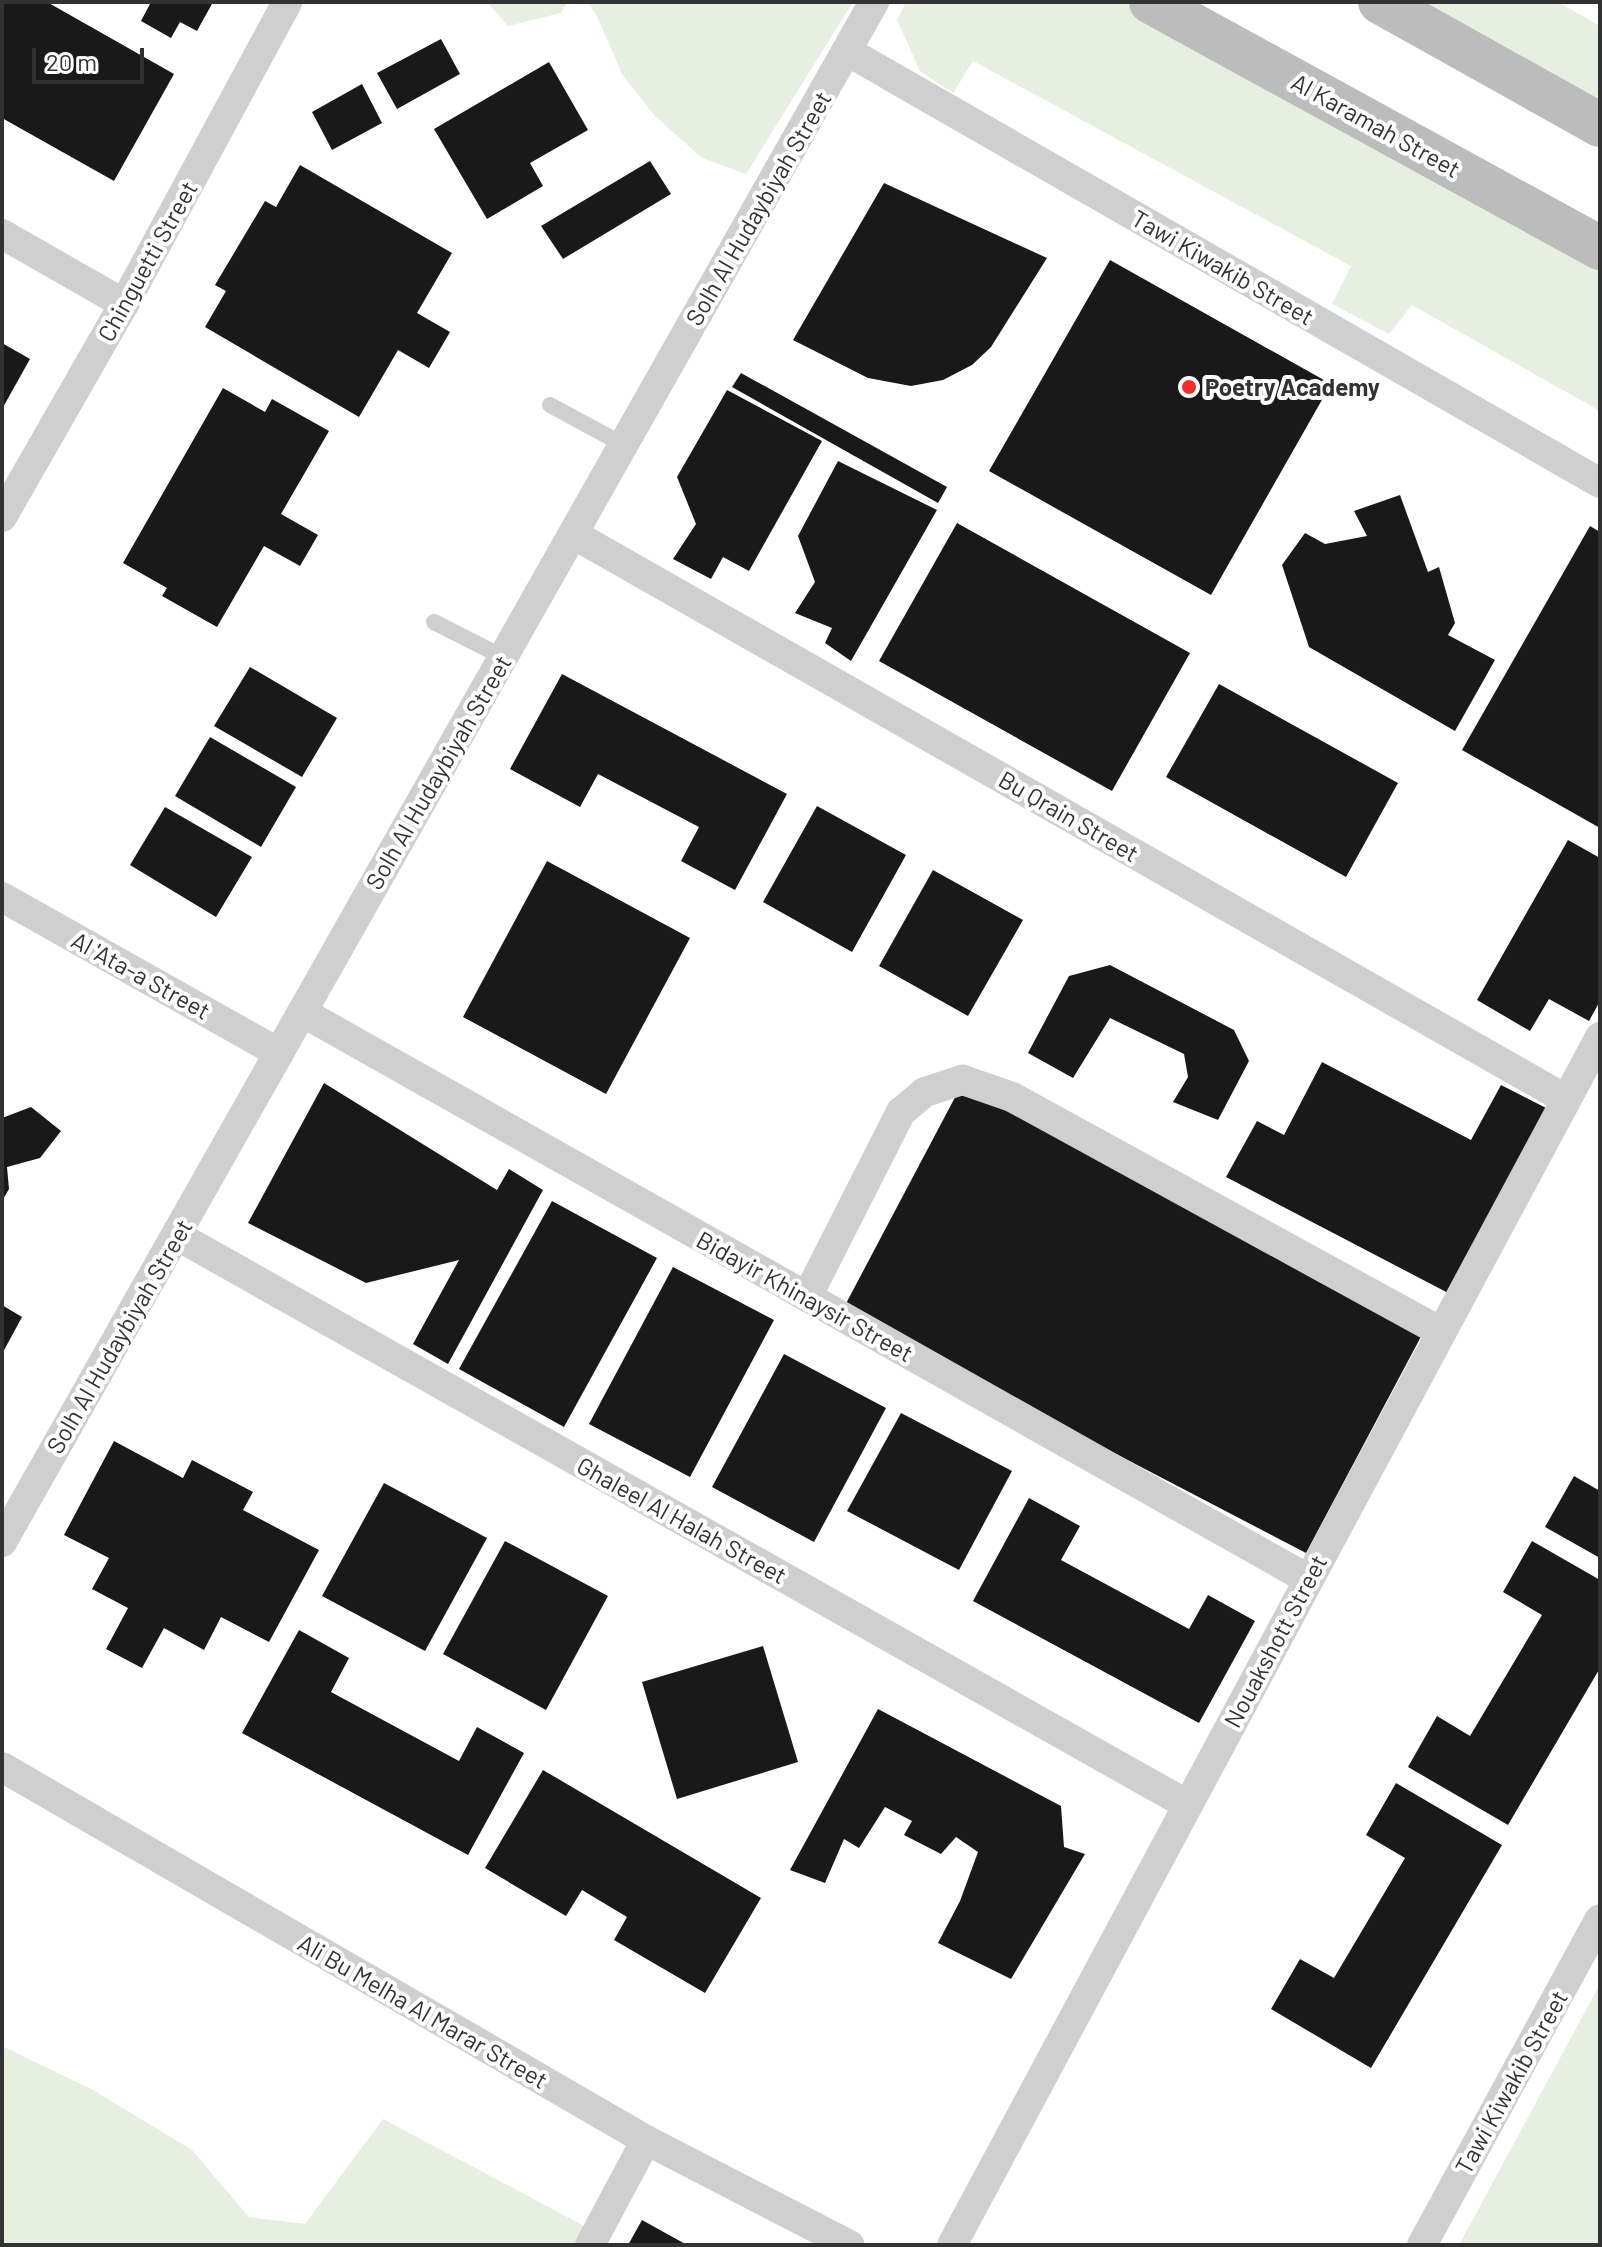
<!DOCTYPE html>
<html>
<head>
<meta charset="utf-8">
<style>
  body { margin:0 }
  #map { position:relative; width:1602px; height:2247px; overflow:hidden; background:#fff; font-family:Barlow,sans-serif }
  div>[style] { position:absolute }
  .green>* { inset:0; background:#e7efe0 }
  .building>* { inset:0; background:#191919 }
  .service>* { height:16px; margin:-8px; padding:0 8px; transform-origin:8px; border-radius:8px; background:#cfcfcf }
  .minor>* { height:30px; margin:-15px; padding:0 15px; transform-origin:15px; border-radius:15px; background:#cfcfcf }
  .secondary>* { height:44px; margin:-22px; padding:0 22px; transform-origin:22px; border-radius:22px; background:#bcbcbc }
  .dots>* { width:22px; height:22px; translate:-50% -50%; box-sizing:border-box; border:4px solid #fff; border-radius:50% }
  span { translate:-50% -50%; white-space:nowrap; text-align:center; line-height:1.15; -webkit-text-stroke:8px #fff; paint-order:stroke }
  .street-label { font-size:24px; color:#323232 }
  .poi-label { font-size:24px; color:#323232; font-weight:700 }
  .left { translate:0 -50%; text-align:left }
  .frame { position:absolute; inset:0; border:4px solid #323232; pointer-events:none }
  .scale { position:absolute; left:32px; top:48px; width:112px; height:36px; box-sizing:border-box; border:4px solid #323232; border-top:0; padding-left:10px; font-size:24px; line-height:28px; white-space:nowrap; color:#323232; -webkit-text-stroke:6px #fff; paint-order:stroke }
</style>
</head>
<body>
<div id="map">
  <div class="green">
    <i style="clip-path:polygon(487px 2px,567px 2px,561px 13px,508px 26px)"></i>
    <i style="clip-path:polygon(587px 2px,853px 2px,746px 174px,702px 158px,655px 116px,622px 74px,597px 16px)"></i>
    <i style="clip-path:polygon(906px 2px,1124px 2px,1600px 268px,1600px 411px,1412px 305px,1389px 334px,1332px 304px,1351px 266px,973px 61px,953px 93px,920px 71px,897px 20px)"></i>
    <i style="clip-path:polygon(1401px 2px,1558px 2px,1600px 26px,1600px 117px)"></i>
    <i style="clip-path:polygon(1600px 1985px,1600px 2245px,1459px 2245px,1593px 1997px)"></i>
    <i style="clip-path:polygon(2px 2046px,93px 2090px,192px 2150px,249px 2217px,305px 2224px,383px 2119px,588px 2228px,579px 2245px,2px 2245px)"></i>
  </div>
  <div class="building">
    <i style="clip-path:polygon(2px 2px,47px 2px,174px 74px,114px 181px,2px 118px)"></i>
    <i style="clip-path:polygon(151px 2px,213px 2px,197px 31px,180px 22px,171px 38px,141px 21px)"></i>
    <i style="clip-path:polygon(441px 39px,460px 74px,397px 109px,377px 73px)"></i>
    <i style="clip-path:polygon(549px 62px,588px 130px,530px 163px,543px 186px,487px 219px,434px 129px)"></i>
    <i style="clip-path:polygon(362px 84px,382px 123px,332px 150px,312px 112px)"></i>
    <i style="clip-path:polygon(650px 161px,671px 194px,563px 259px,541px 226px)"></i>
    <i style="clip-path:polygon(300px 165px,452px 253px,417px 313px,450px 332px,429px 368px,398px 350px,359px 417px,205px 327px,226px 291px,215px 285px,265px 201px,276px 207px)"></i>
    <i style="clip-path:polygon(884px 183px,1047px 258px,991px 347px,972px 365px,943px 380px,911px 386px,868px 378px,793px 340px)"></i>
    <i style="clip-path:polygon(1110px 260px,1331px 384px,1211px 595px,989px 471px)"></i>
    <i style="clip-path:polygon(2px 343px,30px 359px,2px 409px)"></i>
    <i style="clip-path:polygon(741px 373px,947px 487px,938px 503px,732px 387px)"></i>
    <i style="clip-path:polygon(223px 388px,265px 412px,272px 399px,329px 431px,281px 514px,318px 535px,300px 566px,264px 546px,217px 627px,162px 596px,167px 588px,123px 563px)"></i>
    <i style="clip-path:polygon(727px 390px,822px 441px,749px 571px,723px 557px,711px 579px,673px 559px,696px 524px,677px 477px)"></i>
    <i style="clip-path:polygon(838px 461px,937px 510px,851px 661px,825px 643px,832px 628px,795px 613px,815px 582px,798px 536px)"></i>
    <i style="clip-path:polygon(1400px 495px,1428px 572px,1439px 567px,1455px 623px,1448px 635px,1495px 660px,1455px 731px,1309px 647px,1282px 565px,1305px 533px,1325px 544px,1367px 536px,1354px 511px)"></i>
    <i style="clip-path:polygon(957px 523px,1190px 653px,1112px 791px,879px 661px)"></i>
    <i style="clip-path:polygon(1590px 526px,1600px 532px,1600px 828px,1462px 750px)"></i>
    <i style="clip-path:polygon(250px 667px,337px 718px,302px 777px,214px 726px)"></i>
    <i style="clip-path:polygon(562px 674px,787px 794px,735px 890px,681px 861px,699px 827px,598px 774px,580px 807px,510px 769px)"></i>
    <i style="clip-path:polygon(1219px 684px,1398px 783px,1346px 877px,1166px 777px)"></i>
    <i style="clip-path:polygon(210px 737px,296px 787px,261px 847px,175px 796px)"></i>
    <i style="clip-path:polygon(817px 806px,906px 855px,852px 952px,763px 902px)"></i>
    <i style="clip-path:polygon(165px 807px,252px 857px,216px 917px,130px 865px)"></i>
    <i style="clip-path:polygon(1568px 840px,1600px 858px,1600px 1001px,1589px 1021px,1549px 999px,1530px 1031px,1477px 1000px)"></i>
    <i style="clip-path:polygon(547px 861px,690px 938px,606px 1094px,463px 1017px)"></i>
    <i style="clip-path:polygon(933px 870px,1023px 920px,968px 1016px,879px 966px)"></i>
    <i style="clip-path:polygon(1110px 965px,1234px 1030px,1249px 1061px,1218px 1120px,1173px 1102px,1188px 1077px,1184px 1054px,1110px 1018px,1073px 1078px,1028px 1053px,1069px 976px)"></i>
    <i style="clip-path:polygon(1322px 1062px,1471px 1140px,1501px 1085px,1550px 1110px,1452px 1295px,1226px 1177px,1257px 1121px,1284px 1135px)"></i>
    <i style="clip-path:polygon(324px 1083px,497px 1190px,509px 1169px,543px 1190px,448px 1364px,413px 1344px,459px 1260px,366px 1283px,248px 1223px)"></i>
    <i style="clip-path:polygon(961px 1086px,1425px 1329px,1306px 1553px,842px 1311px)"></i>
    <i style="clip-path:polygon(31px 1107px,61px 1131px,40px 1158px,7px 1167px,9px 1189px,2px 1201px,2px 1118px)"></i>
    <i style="clip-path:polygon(552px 1201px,657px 1258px,564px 1427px,459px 1369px)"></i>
    <i style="clip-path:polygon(673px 1267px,774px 1320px,690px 1477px,589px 1424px)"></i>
    <i style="clip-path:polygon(2px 1305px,22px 1317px,2px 1354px)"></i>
    <i style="clip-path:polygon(784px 1354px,886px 1408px,814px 1542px,712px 1487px)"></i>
    <i style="clip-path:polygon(901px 1413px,1012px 1471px,959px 1570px,847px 1511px)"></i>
    <i style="clip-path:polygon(114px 1441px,183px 1478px,192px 1460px,253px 1492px,243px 1510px,319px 1550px,269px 1642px,221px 1617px,204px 1650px,164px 1628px,142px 1668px,106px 1649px,128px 1608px,92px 1589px,109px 1558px,64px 1535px)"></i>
    <i style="clip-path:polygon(1574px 1476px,1600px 1491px,1600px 1558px,1545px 1527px)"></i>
    <i style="clip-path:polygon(384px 1483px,487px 1538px,425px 1651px,322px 1596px)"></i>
    <i style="clip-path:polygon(1029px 1498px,1080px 1526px,1061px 1560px,1189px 1629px,1208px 1595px,1255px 1621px,1199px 1723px,973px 1601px)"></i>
    <i style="clip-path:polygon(505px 1541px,608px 1596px,546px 1710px,443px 1654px)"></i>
    <i style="clip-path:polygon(1532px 1541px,1600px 1580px,1600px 1668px,1508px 1825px,1408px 1767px,1437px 1716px,1470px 1736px,1542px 1615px,1503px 1592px)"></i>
    <i style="clip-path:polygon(299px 1630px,349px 1658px,331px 1692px,459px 1761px,477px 1727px,524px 1753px,468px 1855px,242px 1733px)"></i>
    <i style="clip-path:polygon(763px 1646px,798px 1762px,677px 1799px,642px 1682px)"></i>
    <i style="clip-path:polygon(878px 1709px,1061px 1806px,1064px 1847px,1085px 1854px,1011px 1979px,938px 1943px,960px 1901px,978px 1852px,956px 1837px,941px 1854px,904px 1835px,912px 1821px,885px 1807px,859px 1848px,844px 1839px,825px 1883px,790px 1870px)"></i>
    <i style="clip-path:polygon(543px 1770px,761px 1898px,705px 1993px,614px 1940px,627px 1917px,582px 1890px,566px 1916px,485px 1868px)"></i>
    <i style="clip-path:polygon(1396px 1783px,1502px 1845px,1371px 2068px,1271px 2009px,1300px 1959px,1334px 1978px,1405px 1858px,1366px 1835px)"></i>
    <i style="clip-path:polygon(642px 2220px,687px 2245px,628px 2245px)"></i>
  </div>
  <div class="service">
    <i style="left:550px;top:405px;width:84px;rotate:28.4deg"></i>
    <i style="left:434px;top:622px;width:77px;rotate:26.9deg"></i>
  </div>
  <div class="minor">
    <i style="left:847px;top:51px;width:868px;rotate:29.84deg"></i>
    <i style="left:2px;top:234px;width:141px;rotate:29.8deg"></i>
    <i style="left:2px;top:517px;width:245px;rotate:-60.2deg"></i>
    <i style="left:124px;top:304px;width:343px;rotate:-61.6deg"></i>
    <i style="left:573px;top:534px;width:1140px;rotate:29.65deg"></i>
    <i style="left:2px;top:897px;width:318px;rotate:29.4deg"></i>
    <i style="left:302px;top:1012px;width:1155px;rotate:29.41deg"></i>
    <i style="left:176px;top:1235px;width:1161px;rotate:29.39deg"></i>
    <i style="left:807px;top:1297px;width:208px;rotate:-63.1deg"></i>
    <i style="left:901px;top:1112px;width:31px;rotate:-40deg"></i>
    <i style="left:925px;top:1092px;width:40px;rotate:-18deg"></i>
    <i style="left:963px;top:1080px;width:52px;rotate:19.1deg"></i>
    <i style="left:1012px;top:1097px;width:488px;rotate:28.7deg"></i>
    <i style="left:2px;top:1542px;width:1770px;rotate:-60.48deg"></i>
    <i style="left:2px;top:1767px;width:744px;rotate:30.08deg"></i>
    <i style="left:646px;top:2140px;width:229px;rotate:27.3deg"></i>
    <i style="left:590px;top:2245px;width:119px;rotate:-61.9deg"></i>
    <i style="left:952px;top:2245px;width:1371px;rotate:-61.79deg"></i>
    <i style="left:1422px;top:2245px;width:371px;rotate:-61.4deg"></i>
  </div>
  <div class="secondary">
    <i style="left:1151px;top:2px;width:512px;rotate:28.72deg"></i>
    <i style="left:1380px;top:2px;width:252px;rotate:29.2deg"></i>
  </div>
  <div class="dots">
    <i style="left:1189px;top:387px;background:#f12d2b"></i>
  </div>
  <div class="street-label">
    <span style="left:1376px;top:125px;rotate:29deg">Al Karamah Street</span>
    <span style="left:758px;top:208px;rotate:-60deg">Solh Al Hudaybiyah Street</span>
    <span style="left:147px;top:261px;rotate:-61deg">Chinguetti Street</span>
    <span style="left:1223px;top:267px;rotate:30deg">Tawi Kiwakib Street</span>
    <span style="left:438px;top:772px;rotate:-60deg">Solh Al Hudaybiyah Street</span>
    <span style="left:1069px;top:816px;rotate:30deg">Bu Qrain Street</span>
    <span style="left:141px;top:975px;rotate:29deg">Al 'Ata-a Street</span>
    <span style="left:805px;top:1296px;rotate:29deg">Bidayir Khinaysir Street</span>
    <span style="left:119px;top:1336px;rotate:-60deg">Solh Al Hudaybiyah Street</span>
    <span style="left:682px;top:1520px;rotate:29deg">Ghaleel Al Halah Street</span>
    <span style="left:1275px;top:1641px;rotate:-62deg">Nouakshott Street</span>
    <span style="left:423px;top:2011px;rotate:30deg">Ali Bu Melha Al Marar Street</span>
    <span style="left:1511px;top:2082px;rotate:-61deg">Tawi Kiwakib Street</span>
  </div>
  <div class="poi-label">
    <span class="left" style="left:1205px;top:387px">Poetry Academy</span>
  </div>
  <div class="frame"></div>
  <div class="scale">20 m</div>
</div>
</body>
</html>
